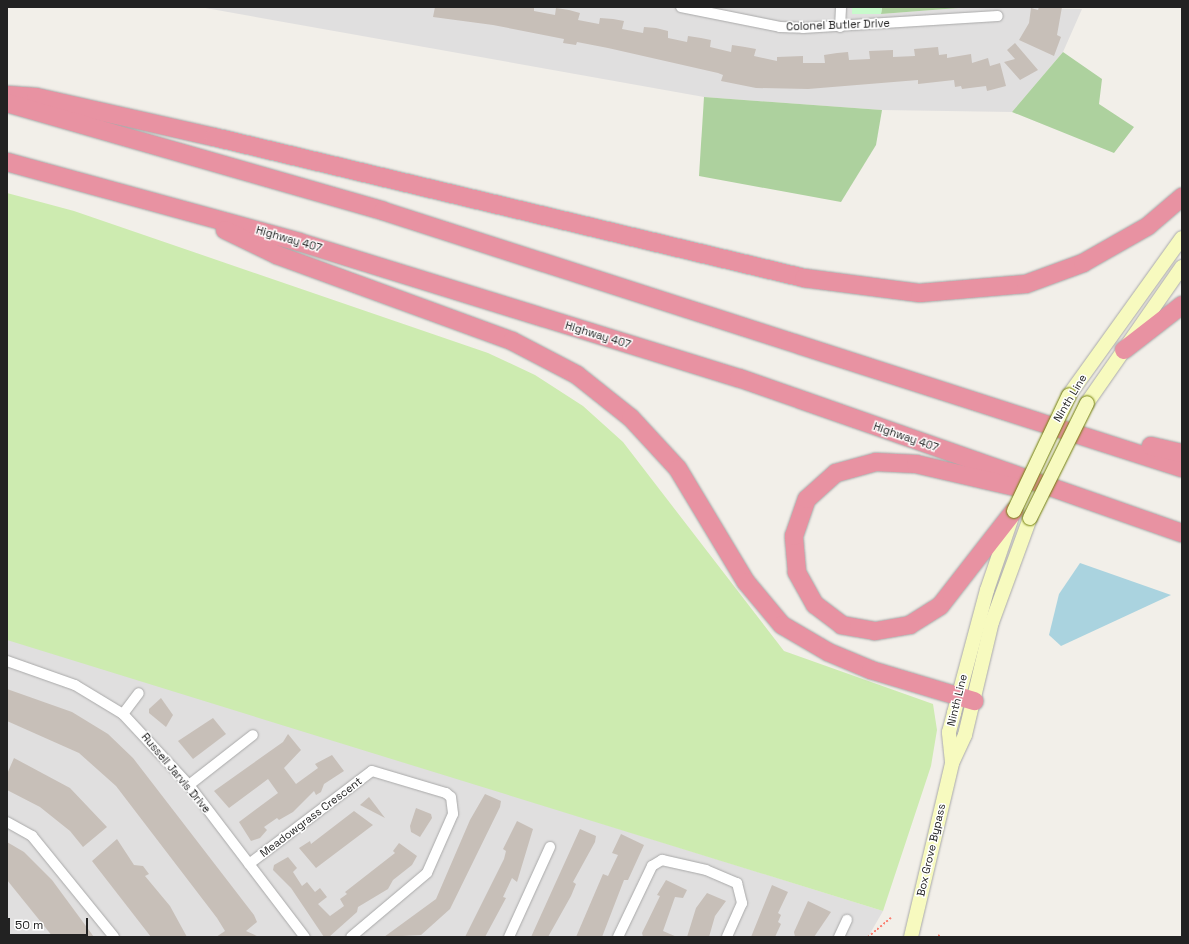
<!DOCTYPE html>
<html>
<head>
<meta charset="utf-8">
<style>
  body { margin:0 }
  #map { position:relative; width:1189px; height:944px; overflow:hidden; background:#f2efe9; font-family:"Space Grotesk",sans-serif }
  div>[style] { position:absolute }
  .residential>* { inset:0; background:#e0dfdf }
  .grass>* { inset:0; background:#cdebb0 }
  .forest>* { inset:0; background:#add19e }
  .park>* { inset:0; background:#c8facc }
  .water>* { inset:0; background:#aad3df }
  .building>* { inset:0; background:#c7bfb8 }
  .path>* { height:2px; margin-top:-1px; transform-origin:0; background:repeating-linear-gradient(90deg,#fa8072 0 2px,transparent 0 4px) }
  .roads { filter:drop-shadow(0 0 1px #a9a9a9) drop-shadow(0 0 1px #a9a9a9) }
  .street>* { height:10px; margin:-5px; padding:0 5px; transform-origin:5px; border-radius:5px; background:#fff }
  .secondary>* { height:14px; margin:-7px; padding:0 7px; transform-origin:7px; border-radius:7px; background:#f7fabf }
  .highway>* { height:18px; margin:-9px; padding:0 9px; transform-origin:9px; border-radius:9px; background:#e892a2 }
  .bridges { filter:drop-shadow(0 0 1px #707d05) drop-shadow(0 0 1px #707d05) }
  .secondary-bridge>* { height:14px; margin:-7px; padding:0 7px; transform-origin:7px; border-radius:7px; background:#f7fabf }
  span { translate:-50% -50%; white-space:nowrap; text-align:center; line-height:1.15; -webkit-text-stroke:3px #fff; paint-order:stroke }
  .street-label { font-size:11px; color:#222 }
  .frame { position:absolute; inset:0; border:8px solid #222; pointer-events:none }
  .scale { position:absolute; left:8px; top:918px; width:80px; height:18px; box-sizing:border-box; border:2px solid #222; border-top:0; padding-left:5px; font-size:12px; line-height:14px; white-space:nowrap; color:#222; -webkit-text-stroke:3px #fff; paint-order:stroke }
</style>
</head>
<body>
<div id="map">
  <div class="residential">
    <i style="clip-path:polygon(200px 7px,852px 7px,852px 14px,881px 14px,971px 7px,1082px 9px,1063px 52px,1012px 112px,882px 110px,704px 97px)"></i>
    <i style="clip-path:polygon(7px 638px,883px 911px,868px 937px,7px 937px)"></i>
  </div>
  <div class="grass">
    <i style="clip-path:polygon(7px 193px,74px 211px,488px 353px,535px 375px,583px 406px,623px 442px,784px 651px,933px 704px,937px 730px,931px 766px,883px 911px,7px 640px)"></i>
  </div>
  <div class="forest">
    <i style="clip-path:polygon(882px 7px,971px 7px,881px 14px)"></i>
    <i style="clip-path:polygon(1063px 52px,1102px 79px,1099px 104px,1134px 127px,1114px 153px,1012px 112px)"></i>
    <i style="clip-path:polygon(704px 97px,882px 110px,876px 145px,841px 202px,699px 176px)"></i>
  </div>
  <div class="park">
    <i style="clip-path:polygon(852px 7px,882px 7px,881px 14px,852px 14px)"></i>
  </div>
  <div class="water">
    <i style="clip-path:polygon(1080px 563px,1171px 595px,1061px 646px,1049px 635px,1059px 594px)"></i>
  </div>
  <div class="building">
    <i style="clip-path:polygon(435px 7px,534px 7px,534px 11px,555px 15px,556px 8px,569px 10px,580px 13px,578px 20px,599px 24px,600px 18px,613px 19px,624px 21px,622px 29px,643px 33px,644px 27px,656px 28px,668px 31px,668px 38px,687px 42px,688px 36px,701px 38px,711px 40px,710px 47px,731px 52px,732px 45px,745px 47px,756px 49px,754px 56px,777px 61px,777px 57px,803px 56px,803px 63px,825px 63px,824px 55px,837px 53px,848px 52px,849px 60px,870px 59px,869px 51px,893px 50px,893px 57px,915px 56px,914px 49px,938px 47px,939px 55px,947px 54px,947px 58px,971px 54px,972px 63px,988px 58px,990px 66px,1000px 63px,1006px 86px,987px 91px,986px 86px,962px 89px,961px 86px,955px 87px,954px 80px,918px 84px,918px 80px,808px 89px,756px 88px,721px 81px,723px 75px,718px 73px,608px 48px,577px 42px,576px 45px,563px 43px,564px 39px,493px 25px,433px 17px)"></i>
    <i style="clip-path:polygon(1039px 7px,1062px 7px,1057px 35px,1061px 37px,1054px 56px,1019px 40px,1029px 23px,1031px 8px,1038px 10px)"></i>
    <i style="clip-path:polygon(1015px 43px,1038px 70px,1020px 80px,1004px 62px,1015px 59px,1007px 50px)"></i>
    <i style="clip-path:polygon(7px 689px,72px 712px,108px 734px,133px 758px,254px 915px,257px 922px,246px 931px,259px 937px,216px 937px,225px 931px,217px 918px,116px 786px,79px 753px,7px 721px)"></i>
    <i style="clip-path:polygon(161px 698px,173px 715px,166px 727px,149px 713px,149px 709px)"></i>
    <i style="clip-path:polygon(213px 718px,226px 734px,193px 759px,178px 741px)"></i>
    <i style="clip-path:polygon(288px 734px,301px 750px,284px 768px,296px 784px,318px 768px,315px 764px,332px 755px,344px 771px,324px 784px,321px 792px,316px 795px,314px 791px,293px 812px,279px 820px,277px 818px,264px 827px,267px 830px,260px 838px,251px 841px,239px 822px,278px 793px,268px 779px,229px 808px,214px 791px,283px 742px)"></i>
    <i style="clip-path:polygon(14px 758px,70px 788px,107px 827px,83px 847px,70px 831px,40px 807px,7px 790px,7px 774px)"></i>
    <i style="clip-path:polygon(485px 794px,501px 801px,500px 807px,450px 909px,421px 935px,384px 937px,436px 899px,470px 820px)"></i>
    <i style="clip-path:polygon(369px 797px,385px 818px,360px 805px)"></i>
    <i style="clip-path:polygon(416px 808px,431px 814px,432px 818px,420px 837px,411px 832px,410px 826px)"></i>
    <i style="clip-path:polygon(354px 811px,373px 825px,316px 868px,299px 848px,310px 841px,311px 844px)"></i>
    <i style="clip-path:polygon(517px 821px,533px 829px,517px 882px,512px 878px,503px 897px,506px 898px,485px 937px,465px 937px,504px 859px,506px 851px,503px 849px)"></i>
    <i style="clip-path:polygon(580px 829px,596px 836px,595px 842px,573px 882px,576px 884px,571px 896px,548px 937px,531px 937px)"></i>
    <i style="clip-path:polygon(621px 834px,644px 845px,628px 880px,624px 880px,602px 937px,576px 937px,603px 874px,608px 876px,618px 855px,612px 853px)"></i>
    <i style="clip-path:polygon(117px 839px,134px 865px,143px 866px,149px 874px,145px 876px,170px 906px,187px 937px,151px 937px,92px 861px)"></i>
    <i style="clip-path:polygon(7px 842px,24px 852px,52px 880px,94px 937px,53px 937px,7px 880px)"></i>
    <i style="clip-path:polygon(399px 843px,417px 856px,412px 865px,393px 880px,388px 889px,358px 907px,357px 912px,329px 937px,324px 937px,291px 888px,273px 870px,274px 865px,288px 857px,297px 868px,293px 872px,302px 886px,307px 882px,315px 892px,320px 888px,327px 897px,318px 904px,330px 916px,344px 906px,340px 899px,347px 894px,345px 892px,395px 853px,393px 851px)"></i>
    <i style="clip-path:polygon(666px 880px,687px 890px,683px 898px,675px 897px,663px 931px,677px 937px,643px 937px,642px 933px,660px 896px,657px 895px)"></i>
    <i style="clip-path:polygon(772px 885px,788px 892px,778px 913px,781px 915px,778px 922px,781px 924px,775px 937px,751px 937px)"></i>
    <i style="clip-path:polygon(707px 893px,726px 901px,715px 916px,709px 937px,687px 937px,696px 908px)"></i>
    <i style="clip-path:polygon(808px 901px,831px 912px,814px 937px,795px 937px,794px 932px)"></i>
  </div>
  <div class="path">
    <i style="left:938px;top:935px;width:4px;rotate:34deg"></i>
    <i style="left:868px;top:937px;width:30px;rotate:-40deg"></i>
  </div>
  <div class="roads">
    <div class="street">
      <i style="left:681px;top:7px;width:101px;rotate:11.4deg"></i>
      <i style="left:780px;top:27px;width:23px;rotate:2deg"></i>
      <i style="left:803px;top:28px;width:195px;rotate:-3.5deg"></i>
      <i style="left:840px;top:27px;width:20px;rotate:-87deg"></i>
      <i style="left:7px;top:661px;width:72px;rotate:19.4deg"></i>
      <i style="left:75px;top:685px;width:56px;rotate:31.1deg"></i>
      <i style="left:123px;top:714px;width:97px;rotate:47.1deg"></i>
      <i style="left:189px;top:785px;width:191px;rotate:52.7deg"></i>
      <i style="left:123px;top:714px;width:26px;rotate:-53deg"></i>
      <i style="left:189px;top:785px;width:81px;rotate:-38deg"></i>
      <i style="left:7px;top:822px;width:29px;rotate:29deg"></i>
      <i style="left:32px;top:836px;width:130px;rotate:50.9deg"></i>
      <i style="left:249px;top:864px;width:154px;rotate:-37.1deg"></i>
      <i style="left:372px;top:771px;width:77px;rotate:16.6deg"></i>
      <i style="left:446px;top:793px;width:6px;rotate:39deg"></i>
      <i style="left:451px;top:797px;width:17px;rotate:83deg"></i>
      <i style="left:453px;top:814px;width:64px;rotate:113.8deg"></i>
      <i style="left:427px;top:873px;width:99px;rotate:139.9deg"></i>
      <i style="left:509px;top:937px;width:99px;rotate:-65.5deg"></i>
      <i style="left:618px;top:937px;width:79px;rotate:-64.4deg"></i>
      <i style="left:652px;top:866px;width:12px;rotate:-31deg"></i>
      <i style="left:662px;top:860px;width:45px;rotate:12.8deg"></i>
      <i style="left:706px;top:870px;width:34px;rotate:23deg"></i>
      <i style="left:737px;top:883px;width:21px;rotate:76deg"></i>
      <i style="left:742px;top:903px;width:37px;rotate:114deg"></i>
      <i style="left:839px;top:937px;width:19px;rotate:-65deg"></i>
    </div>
    <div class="secondary">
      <i style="left:1069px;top:395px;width:193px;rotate:-54.3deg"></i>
      <i style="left:1087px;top:403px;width:166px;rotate:-55.1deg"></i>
      <i style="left:952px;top:762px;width:30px;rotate:-96deg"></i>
      <i style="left:949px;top:732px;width:20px;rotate:-75deg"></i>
      <i style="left:954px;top:713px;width:127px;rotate:-75deg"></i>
      <i style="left:987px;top:590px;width:74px;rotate:-71.1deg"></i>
      <i style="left:911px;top:937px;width:179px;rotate:-76.7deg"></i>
      <i style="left:952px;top:763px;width:31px;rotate:-65deg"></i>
      <i style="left:965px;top:735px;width:116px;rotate:-76.6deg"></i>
      <i style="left:992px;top:622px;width:111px;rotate:-69.9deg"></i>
    </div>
    <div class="highway">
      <i style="left:7px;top:95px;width:29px;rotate:4deg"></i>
      <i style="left:36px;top:97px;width:182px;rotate:12.7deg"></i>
      <i style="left:214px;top:137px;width:607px;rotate:13.44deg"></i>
      <i style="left:804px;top:278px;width:117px;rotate:7.4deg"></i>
      <i style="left:920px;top:293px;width:106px;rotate:-4.9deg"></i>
      <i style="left:1026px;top:284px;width:61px;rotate:-20.2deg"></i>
      <i style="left:1083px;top:263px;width:75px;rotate:-29.6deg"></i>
      <i style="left:1148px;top:226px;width:45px;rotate:-40.5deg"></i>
      <i style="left:7px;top:103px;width:391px;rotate:16deg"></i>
      <i style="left:383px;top:211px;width:839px;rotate:17.83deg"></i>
      <i style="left:7px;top:162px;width:303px;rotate:15.3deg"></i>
      <i style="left:299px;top:242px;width:461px;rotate:17.2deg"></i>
      <i style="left:739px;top:378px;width:469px;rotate:19.3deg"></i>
      <i style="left:225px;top:230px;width:58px;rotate:25.7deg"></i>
      <i style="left:277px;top:255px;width:250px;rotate:20.1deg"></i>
      <i style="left:512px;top:341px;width:73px;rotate:27.6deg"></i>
      <i style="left:577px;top:375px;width:69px;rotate:38.5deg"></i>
      <i style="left:631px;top:418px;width:69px;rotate:47.3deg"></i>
      <i style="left:678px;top:469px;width:132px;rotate:59deg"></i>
      <i style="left:746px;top:582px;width:56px;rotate:50.1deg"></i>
      <i style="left:782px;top:625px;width:53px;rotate:30.4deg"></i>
      <i style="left:828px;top:652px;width:47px;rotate:22.7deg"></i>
      <i style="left:871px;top:670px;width:108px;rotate:16.8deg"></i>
      <i style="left:1124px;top:350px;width:73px;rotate:-37.8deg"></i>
      <i style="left:1151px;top:446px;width:32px;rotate:13deg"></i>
      <i style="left:1014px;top:511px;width:120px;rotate:127.9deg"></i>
      <i style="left:940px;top:606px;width:36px;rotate:148deg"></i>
      <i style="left:910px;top:625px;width:36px;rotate:170deg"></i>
      <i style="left:875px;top:631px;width:34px;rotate:-170deg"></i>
      <i style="left:842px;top:625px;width:34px;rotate:-143deg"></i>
      <i style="left:815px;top:605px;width:38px;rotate:-119deg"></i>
      <i style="left:797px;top:572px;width:36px;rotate:-95deg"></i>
      <i style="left:794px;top:536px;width:39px;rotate:-71deg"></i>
      <i style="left:807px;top:499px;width:39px;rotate:-42deg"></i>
      <i style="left:836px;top:473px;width:41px;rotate:-15.4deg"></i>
      <i style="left:876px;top:462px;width:40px;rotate:2.9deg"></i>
      <i style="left:916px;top:464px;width:103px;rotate:13deg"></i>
    </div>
  </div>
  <div class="bridges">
    <div class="secondary-bridge">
      <i style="left:1014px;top:511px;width:128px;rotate:-64.6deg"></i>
      <i style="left:1030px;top:518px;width:128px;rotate:-63.6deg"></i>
    </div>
  </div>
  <div class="street-label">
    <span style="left:838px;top:25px;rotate:-2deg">Colonel Butler Drive</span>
    <span style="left:289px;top:239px;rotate:16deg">Highway 407</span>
    <span style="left:598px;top:335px;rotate:17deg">Highway 407</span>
    <span style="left:1070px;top:398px;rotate:-59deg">Ninth Line</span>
    <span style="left:906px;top:437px;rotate:19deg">Highway 407</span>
    <span style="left:957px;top:700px;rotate:-76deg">Ninth Line</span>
    <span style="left:176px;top:773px;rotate:50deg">Russell Jarvis Drive</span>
    <span style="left:311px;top:817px;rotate:-37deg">Meadowgrass Crescent</span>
    <span style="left:931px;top:850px;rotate:-77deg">Box Grove Bypass</span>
  </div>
  <div class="frame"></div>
  <div class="scale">50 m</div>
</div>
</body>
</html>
